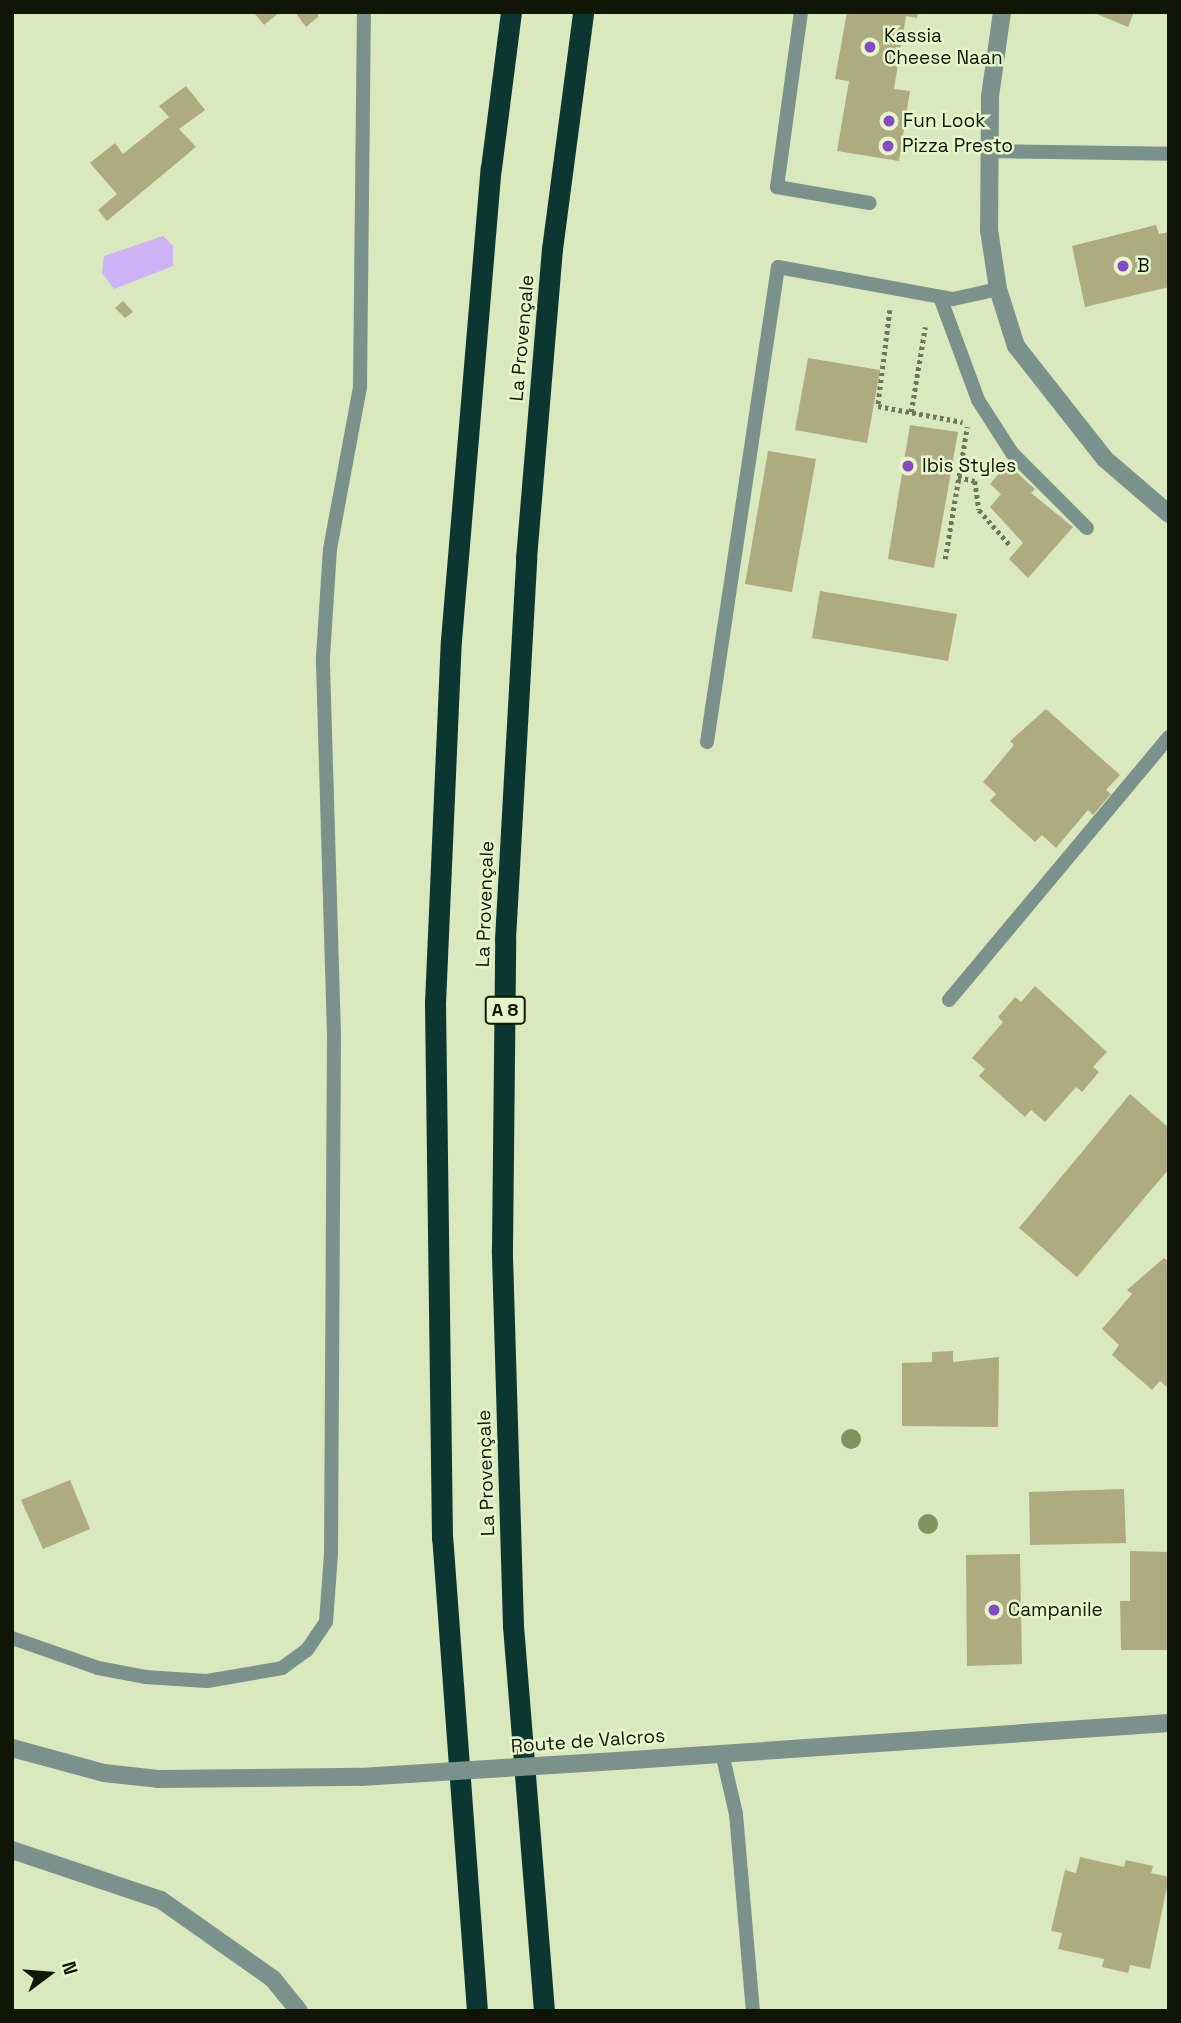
<!DOCTYPE html>
<html>
<head>
<meta charset="utf-8">
<style>
  body { margin:0 }
  #map { position:relative; width:1181px; height:2023px; overflow:hidden; background:#dae8be; font-family:"Space Grotesk",sans-serif }
  div>[style] { position:absolute }
  .water>* { inset:0; background:#cdb2f6 }
  .building>* { inset:0; background:#afab80 }
  .path>* { height:4.5px; margin-top:-2.25px; transform-origin:0; background:repeating-linear-gradient(90deg,#6e775c 0 3.5px,transparent 0 7px) }
  .service>* { height:14px; margin:-7px; padding:0 7px; transform-origin:7px; border-radius:7px; background:#7a918c }
  .minor>* { height:18px; margin:-9px; padding:0 9px; transform-origin:9px; border-radius:9px; background:#7a918c }
  .tertiary>* { height:18px; margin:-9px; padding:0 9px; transform-origin:9px; border-radius:9px; background:#7a918c }
  .motorway>* { height:21px; margin:-10.5px; padding:0 10.5px; transform-origin:10.5px; border-radius:10.5px; background:#0c3631 }
  .minor-bridge>* { height:18px; margin:-9px; padding:0 9px; transform-origin:9px; border-radius:9px; background:#7a918c }
  .trees>* { width:20px; height:20px; margin:-10px; border-radius:50%; background:#839060 }
  .dots>* { width:19px; height:19px; translate:-50% -50%; box-sizing:border-box; border:4px solid #e7f6ca; border-radius:50% }
  span { translate:-50% -50%; white-space:nowrap; text-align:center; line-height:1.15; -webkit-text-stroke:5px #e7f6ca; paint-order:stroke }
  .shield-label span { padding:2px 5px; background:#e7f6ca; border:2px solid; border-radius:5px; -webkit-text-stroke-width:0 }
  .shield-label { font-size:18px; color:#101506; font-weight:700 }
  .poi-label { font-size:19px; color:#101506 }
  .left { translate:0 -50%; text-align:left }
  .street-label { font-size:19px; color:#101506 }
  .frame { position:absolute; inset:0; border:14px solid #101506; pointer-events:none }
  .north { position:absolute; left:14px; top:1939px; width:70px; height:70px; -webkit-text-stroke:5px #e7f6ca; paint-order:stroke; rotate:74deg; font-size:19px; font-weight:700; line-height:28px; text-align:center; color:#101506 }
  .north::after { content:''; display:block; margin:auto; width:24px; height:32px; background:#101506; clip-path:polygon(50% 0,100% 100%,50% 72%,0 100%) }
</style>
</head>
<body>
<div id="map">
  <div class="water">
    <i style="clip-path:polygon(163px 236px,173px 246px,173px 266px,114px 289px,102px 273px,104px 256px)"></i>
  </div>
  <div class="building">
    <i style="clip-path:polygon(280px 12px,264px 25px,255px 14px,258px 12px)"></i>
    <i style="clip-path:polygon(295px 12px,318px 12px,318px 17px,306px 27px)"></i>
    <i style="clip-path:polygon(847px 12px,918px 12px,917px 18px,906px 16px,894px 89px,910px 91px,899px 161px,837px 151px,849px 81px,835px 79px)"></i>
    <i style="clip-path:polygon(1092px 12px,1134px 12px,1128px 27px)"></i>
    <i style="clip-path:polygon(186px 86px,205px 110px,179px 129px,196px 147px,107px 221px,98px 210px,117px 194px,90px 163px,115px 143px,123px 154px,169px 117px,159px 106px)"></i>
    <i style="clip-path:polygon(1156px 225px,1159px 234px,1169px 232px,1169px 287px,1085px 307px,1072px 246px)"></i>
    <i style="clip-path:polygon(123px 301px,133px 312px,125px 318px,115px 308px)"></i>
    <i style="clip-path:polygon(808px 358px,880px 370px,867px 443px,795px 430px)"></i>
    <i style="clip-path:polygon(910px 425px,958px 432px,934px 568px,888px 559px)"></i>
    <i style="clip-path:polygon(768px 451px,816px 459px,792px 592px,745px 584px)"></i>
    <i style="clip-path:polygon(1007px 464px,1035px 489px,1031px 493px,1073px 527px,1028px 578px,1009px 559px,1023px 543px,990px 507px,1001px 494px,990px 484px)"></i>
    <i style="clip-path:polygon(820px 591px,957px 614px,948px 661px,812px 638px)"></i>
    <i style="clip-path:polygon(1046px 709px,1120px 775px,1106px 790px,1111px 794px,1093px 815px,1088px 810px,1056px 848px,1042px 835px,1035px 842px,990px 801px,996px 794px,983px 782px,1014px 745px,1010px 741px)"></i>
    <i style="clip-path:polygon(1035px 986px,1107px 1052px,1093px 1067px,1099px 1072px,1082px 1092px,1076px 1087px,1045px 1122px,1031px 1110px,1025px 1117px,979px 1076px,985px 1069px,972px 1058px,1003px 1022px,998px 1017px,1015px 997px,1021px 1002px)"></i>
    <i style="clip-path:polygon(1130px 1094px,1169px 1128px,1169px 1169px,1077px 1277px,1019px 1228px)"></i>
    <i style="clip-path:polygon(1164px 1258px,1169px 1262px,1169px 1389px,1160px 1381px,1152px 1390px,1112px 1355px,1119px 1345px,1102px 1329px,1132px 1294px,1127px 1290px)"></i>
    <i style="clip-path:polygon(953px 1351px,953px 1362px,999px 1357px,998px 1427px,902px 1426px,902px 1363px,932px 1362px,932px 1352px)"></i>
    <i style="clip-path:polygon(70px 1480px,90px 1529px,43px 1549px,21px 1500px)"></i>
    <i style="clip-path:polygon(1124px 1489px,1126px 1543px,1030px 1545px,1029px 1492px)"></i>
    <i style="clip-path:polygon(1130px 1551px,1169px 1552px,1169px 1650px,1121px 1650px,1120px 1601px,1130px 1601px)"></i>
    <i style="clip-path:polygon(1020px 1554px,1022px 1664px,967px 1666px,966px 1555px)"></i>
    <i style="clip-path:polygon(1080px 1857px,1124px 1867px,1126px 1860px,1153px 1866px,1151px 1873px,1169px 1877px,1150px 1969px,1130px 1965px,1128px 1973px,1102px 1967px,1104px 1959px,1058px 1949px,1062px 1933px,1051px 1931px,1065px 1870px,1076px 1873px)"></i>
  </div>
  <div class="path">
    <i style="left:890px;top:310px;width:97px;rotate:97.1deg"></i>
    <i style="left:878px;top:406px;width:86px;rotate:10.7deg"></i>
    <i style="left:911px;top:412px;width:86px;rotate:-80.6deg"></i>
    <i style="left:958px;top:477px;width:17px;rotate:13deg"></i>
    <i style="left:975px;top:481px;width:29px;rotate:82deg"></i>
    <i style="left:979px;top:510px;width:48px;rotate:48.4deg"></i>
    <i style="left:945px;top:559px;width:134px;rotate:-80.5deg"></i>
  </div>
  <div class="service">
    <i style="left:801px;top:12px;width:177px;rotate:97.8deg"></i>
    <i style="left:777px;top:187px;width:94px;rotate:9.8deg"></i>
    <i style="left:988px;top:151px;width:181px;rotate:0.9deg"></i>
    <i style="left:940px;top:297px;width:110px;rotate:69.7deg"></i>
    <i style="left:978px;top:400px;width:63px;rotate:57.3deg"></i>
    <i style="left:1012px;top:453px;width:106px;rotate:45deg"></i>
    <i style="left:707px;top:742px;width:480px;rotate:-81.5deg"></i>
    <i style="left:778px;top:267px;width:178px;rotate:10.4deg"></i>
    <i style="left:953px;top:299px;width:46px;rotate:-12.5deg"></i>
    <i style="left:949px;top:1000px;width:343px;rotate:-50.1deg"></i>
    <i style="left:12px;top:1638px;width:91px;rotate:19.2deg"></i>
    <i style="left:98px;top:1668px;width:48px;rotate:10.8deg"></i>
    <i style="left:145px;top:1677px;width:62px;rotate:3.7deg"></i>
    <i style="left:207px;top:1681px;width:76px;rotate:-9.8deg"></i>
    <i style="left:282px;top:1668px;width:31px;rotate:-36deg"></i>
    <i style="left:307px;top:1650px;width:34px;rotate:-56deg"></i>
    <i style="left:326px;top:1622px;width:68px;rotate:-85.8deg"></i>
    <i style="left:331px;top:1554px;width:519px;rotate:-89.67deg"></i>
    <i style="left:334px;top:1035px;width:378px;rotate:-91.7deg"></i>
    <i style="left:323px;top:657px;width:108px;rotate:-86.3deg"></i>
    <i style="left:330px;top:549px;width:165px;rotate:-79.5deg"></i>
    <i style="left:360px;top:387px;width:375px;rotate:-89.4deg"></i>
    <i style="left:722px;top:1753px;width:63px;rotate:77.1deg"></i>
    <i style="left:736px;top:1814px;width:198px;rotate:85.1deg"></i>
  </div>
  <div class="minor">
    <i style="left:12px;top:1748px;width:95px;rotate:15.2deg"></i>
    <i style="left:104px;top:1773px;width:54px;rotate:6.3deg"></i>
    <i style="left:158px;top:1779px;width:203px;rotate:-0.6deg"></i>
    <i style="left:632px;top:1760px;width:538px;rotate:-3.94deg"></i>
    <i style="left:12px;top:1850px;width:157px;rotate:18.6deg"></i>
    <i style="left:161px;top:1900px;width:137px;rotate:35.2deg"></i>
    <i style="left:273px;top:1979px;width:41px;rotate:50.9deg"></i>
  </div>
  <div class="tertiary">
    <i style="left:1002px;top:12px;width:85px;rotate:98.1deg"></i>
    <i style="left:990px;top:96px;width:134px;rotate:90.4deg"></i>
    <i style="left:989px;top:230px;width:60px;rotate:81.3deg"></i>
    <i style="left:998px;top:289px;width:60px;rotate:72.5deg"></i>
    <i style="left:1016px;top:346px;width:144px;rotate:51.8deg"></i>
    <i style="left:1105px;top:459px;width:84px;rotate:40.7deg"></i>
  </div>
  <div class="motorway">
    <i style="left:477px;top:2011px;width:474px;rotate:-94.2deg"></i>
    <i style="left:442px;top:1538px;width:535px;rotate:-90.75deg"></i>
    <i style="left:435px;top:1003px;width:363px;rotate:-87.5deg"></i>
    <i style="left:451px;top:640px;width:474px;rotate:-85.2deg"></i>
    <i style="left:491px;top:168px;width:157px;rotate:-82.7deg"></i>
    <i style="left:544px;top:2011px;width:386px;rotate:-94.6deg"></i>
    <i style="left:513px;top:1626px;width:377px;rotate:-91.7deg"></i>
    <i style="left:502px;top:1249px;width:310px;rotate:-89.4deg"></i>
    <i style="left:505px;top:939px;width:382px;rotate:-86.8deg"></i>
    <i style="left:526px;top:558px;width:310px;rotate:-85.2deg"></i>
    <i style="left:552px;top:249px;width:239px;rotate:-82.5deg"></i>
  </div>
  <div class="minor-bridge">
    <i style="left:361px;top:1777px;width:272px;rotate:-3.6deg"></i>
  </div>
  <div class="trees">
    <i style="left:851px;top:1439px"></i>
    <i style="left:928px;top:1524px"></i>
  </div>
  <div class="dots">
    <i style="left:870px;top:47px;background:#844bc2"></i>
    <i style="left:889px;top:121px;background:#844bc2"></i>
    <i style="left:888px;top:146px;background:#844bc2"></i>
    <i style="left:1123px;top:266px;background:#844bc2"></i>
    <i style="left:908px;top:466px;background:#844bc2"></i>
    <i style="left:994px;top:1610px;background:#844bc2"></i>
  </div>
  <div class="shield-label">
    <span style="left:505px;top:1010px">A 8</span>
  </div>
  <div class="poi-label">
    <span class="left" style="left:884px;top:47px">Kassia<br>Cheese Naan</span>
    <span class="left" style="left:903px;top:121px">Fun Look</span>
    <span class="left" style="left:902px;top:146px">Pizza Presto</span>
    <span class="left" style="left:1137px;top:266px">B</span>
    <span class="left" style="left:922px;top:466px">Ibis Styles</span>
    <span class="left" style="left:1008px;top:1610px">Campanile</span>
  </div>
  <div class="street-label">
    <span style="left:522px;top:338px;rotate:-85deg">La Provençale</span>
    <span style="left:485px;top:904px;rotate:-88deg">La Provençale</span>
    <span style="left:486px;top:1473px;rotate:-92deg">La Provençale</span>
    <span style="left:588px;top:1741px;rotate:-4deg">Route de Valcros</span>
  </div>
  <div class="frame"></div>
  <div class="north">N</div>
</div>
</body>
</html>
